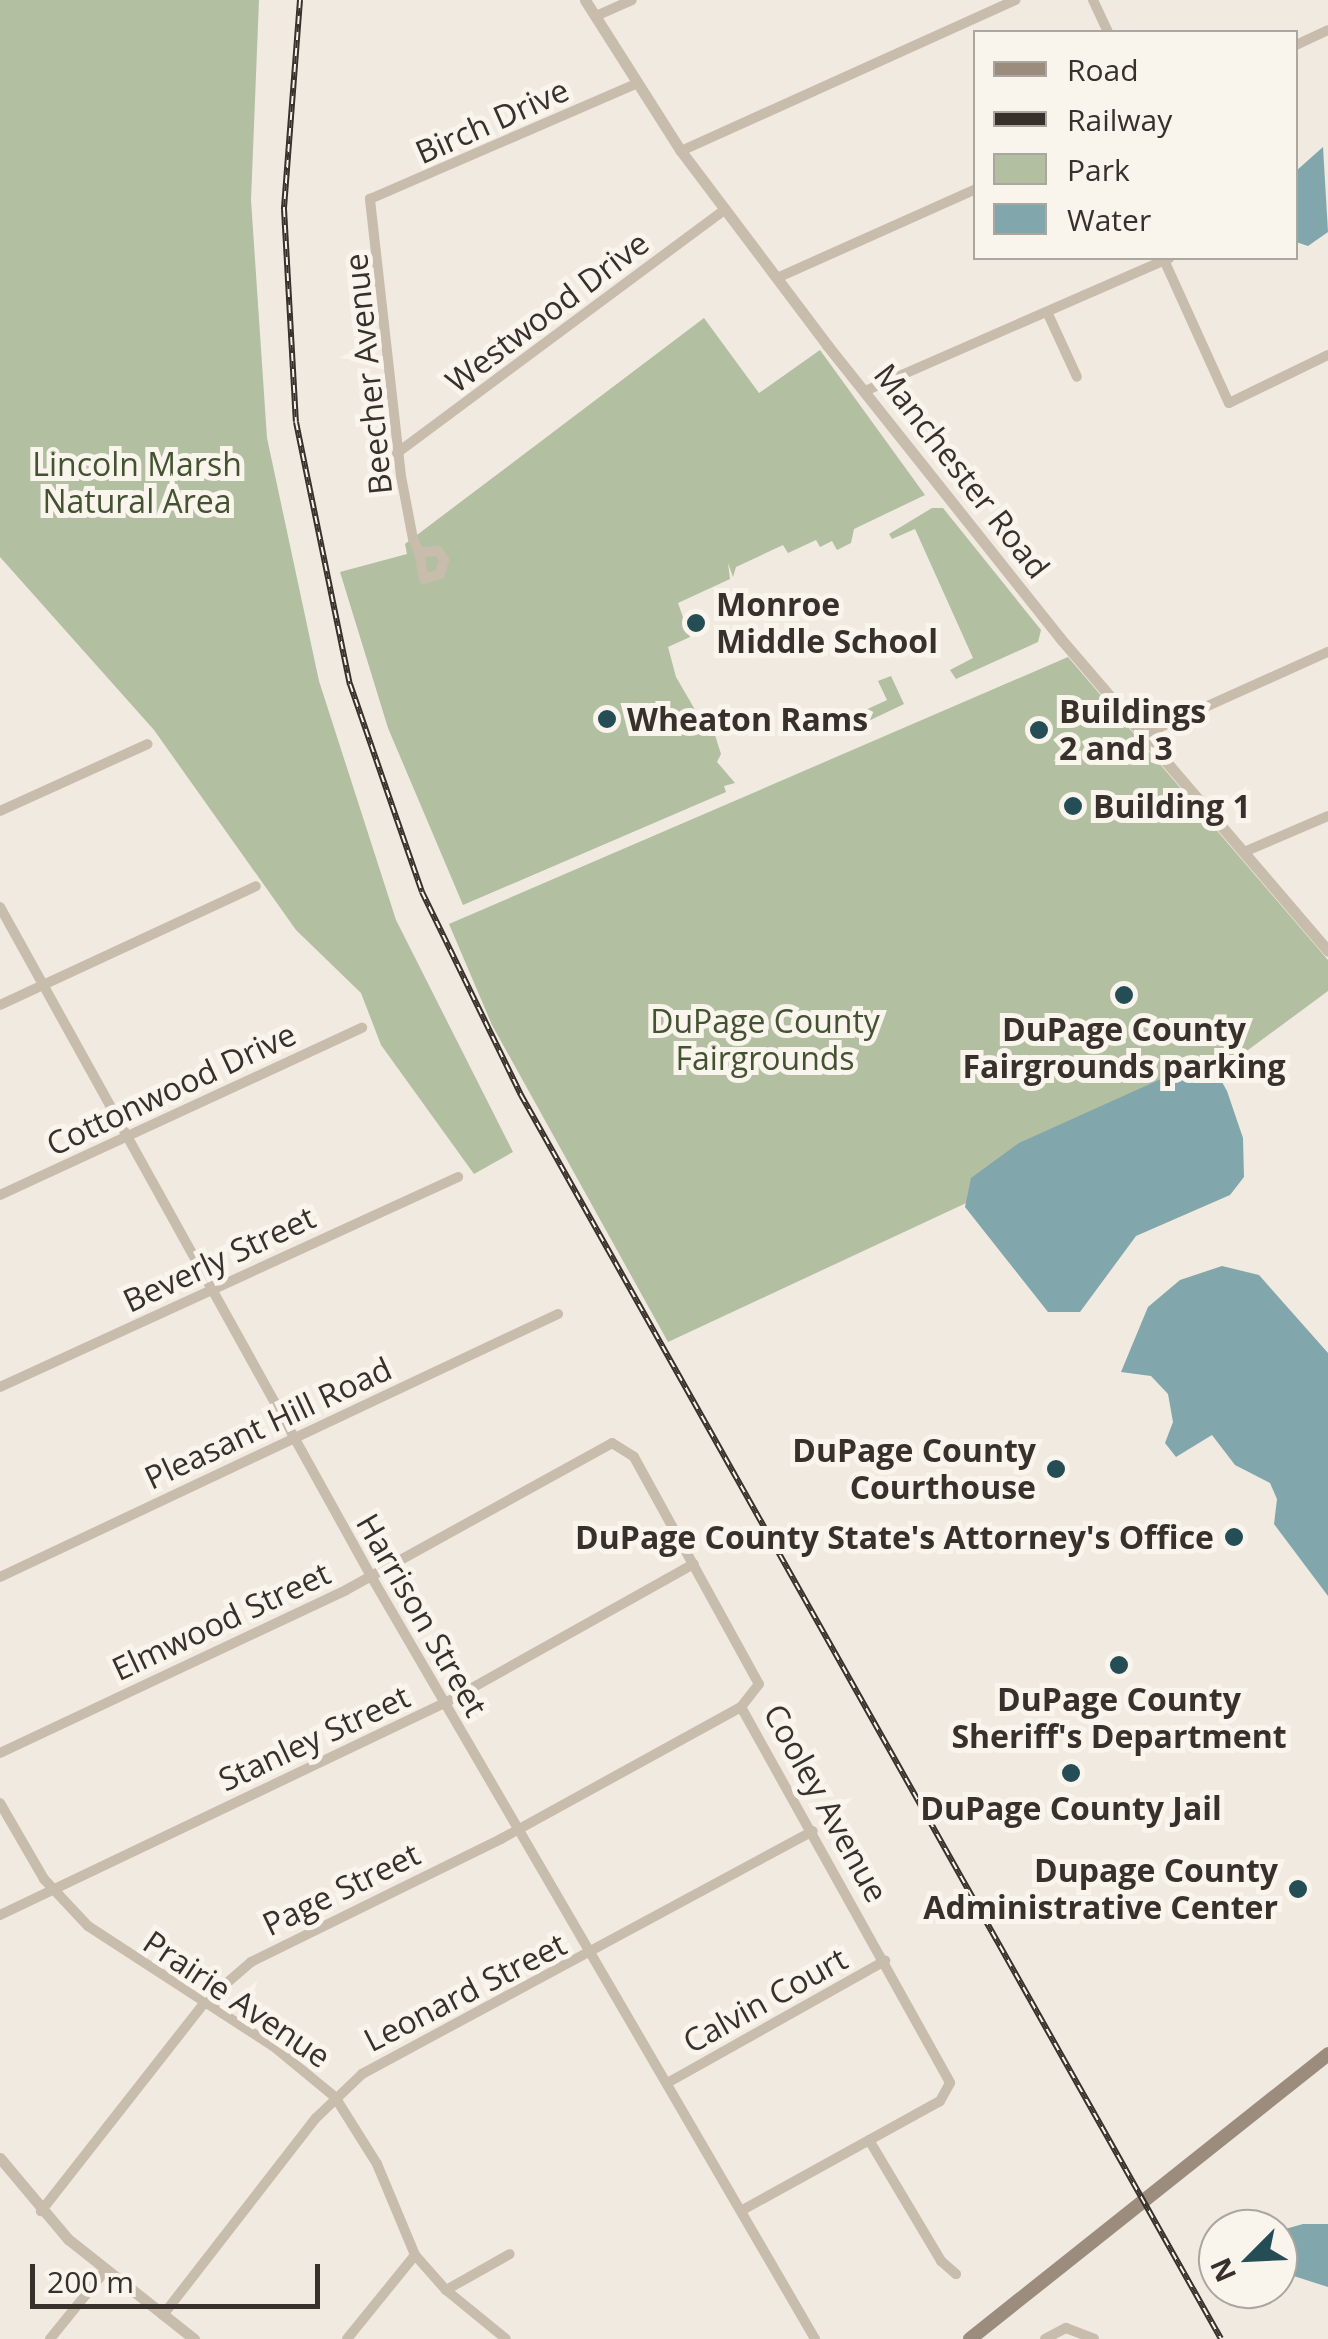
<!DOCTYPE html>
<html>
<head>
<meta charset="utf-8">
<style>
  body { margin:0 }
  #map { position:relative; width:1328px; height:2339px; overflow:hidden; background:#f1eae0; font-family:"Open Sans",sans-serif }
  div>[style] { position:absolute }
  .green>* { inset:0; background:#b2bfa1 }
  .water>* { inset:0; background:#81a6ab }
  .minor>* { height:10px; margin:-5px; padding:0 5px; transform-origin:5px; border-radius:5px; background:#c8bcad }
  .tertiary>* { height:11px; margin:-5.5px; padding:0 5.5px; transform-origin:5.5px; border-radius:5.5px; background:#c8bcad }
  .secondary>* { height:14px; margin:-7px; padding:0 7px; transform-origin:7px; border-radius:7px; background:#9b8c7e }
  .rail>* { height:6px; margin-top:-3px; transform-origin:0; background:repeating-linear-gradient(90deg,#f9f4ec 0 8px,#37302b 0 16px); box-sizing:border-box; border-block:2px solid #37302b }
  .dots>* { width:28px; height:28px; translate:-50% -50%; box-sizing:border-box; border:5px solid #f9f4ec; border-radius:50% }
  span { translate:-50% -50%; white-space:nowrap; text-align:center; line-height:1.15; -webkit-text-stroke:10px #f9f4ec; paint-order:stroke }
  .street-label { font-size:32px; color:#37302b }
  .park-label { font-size:32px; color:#435331 }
  .poi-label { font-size:32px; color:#37302b; font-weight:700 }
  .left { translate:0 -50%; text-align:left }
  .right { translate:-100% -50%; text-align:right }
  .legend { position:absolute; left:973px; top:30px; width:325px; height:230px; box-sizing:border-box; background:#f9f4ec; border:2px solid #aba69f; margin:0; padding:12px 18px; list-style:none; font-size:30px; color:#37302b }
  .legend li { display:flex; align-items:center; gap:20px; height:50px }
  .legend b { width:50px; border:2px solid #aba69f }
  .north { position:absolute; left:1198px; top:2209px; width:100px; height:100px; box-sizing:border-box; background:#f9f4ec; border:2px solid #aba69f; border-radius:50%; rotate:246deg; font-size:28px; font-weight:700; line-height:40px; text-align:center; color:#37302b }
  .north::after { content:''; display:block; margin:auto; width:35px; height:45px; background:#244d55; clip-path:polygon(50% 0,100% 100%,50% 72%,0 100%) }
  .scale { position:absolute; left:30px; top:2264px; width:290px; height:45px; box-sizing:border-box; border:5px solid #37302b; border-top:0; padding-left:12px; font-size:30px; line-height:35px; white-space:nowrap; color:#37302b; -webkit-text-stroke:8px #f9f4ec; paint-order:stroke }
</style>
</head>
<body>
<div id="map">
  <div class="green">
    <i style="clip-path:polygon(0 0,259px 0,251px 200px,267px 438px,319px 681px,396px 920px,513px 1152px,474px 1174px,381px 1045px,361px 993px,296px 930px,154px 730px,0 557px)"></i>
    <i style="clip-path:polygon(704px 318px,759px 393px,820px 350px,925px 495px,854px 529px,851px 543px,837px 550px,832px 541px,820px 547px,816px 540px,788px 553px,783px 545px,736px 567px,733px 577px,728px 563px,730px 579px,678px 603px,690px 637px,668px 647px,676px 677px,701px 720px,719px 714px,724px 725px,714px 732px,721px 754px,717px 762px,735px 783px,724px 786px,726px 792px,463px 905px,388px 728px,340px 572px,407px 554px,405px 544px)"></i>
    <i style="clip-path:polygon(932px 508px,943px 508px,1041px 630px,1038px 642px,956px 679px,950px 670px,973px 658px,915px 529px,892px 539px,889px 534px)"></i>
    <i style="clip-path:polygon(1068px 657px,1328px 960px,1328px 991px,1217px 1073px,977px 1198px,668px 1342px,492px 1025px,449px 924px)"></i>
    <i style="clip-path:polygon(891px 676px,904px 704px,856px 727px,859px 713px,887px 700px,878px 681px)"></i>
  </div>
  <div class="water">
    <i style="clip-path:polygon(1323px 147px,1328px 232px,1308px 246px,1296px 242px,1296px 171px)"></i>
    <i style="clip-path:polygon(1192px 1065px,1213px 1066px,1227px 1091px,1243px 1138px,1244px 1177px,1230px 1195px,1136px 1236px,1080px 1312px,1048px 1312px,965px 1207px,971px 1178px,1019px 1143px)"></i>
    <i style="clip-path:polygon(1222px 1266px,1259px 1275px,1328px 1353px,1328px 1596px,1274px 1524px,1277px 1499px,1270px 1483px,1235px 1465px,1212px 1435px,1176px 1457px,1165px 1443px,1173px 1422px,1168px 1394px,1151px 1376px,1121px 1372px,1148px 1307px,1180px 1280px)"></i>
    <i style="clip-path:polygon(1303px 2224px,1328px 2224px,1328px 2287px,1278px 2271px,1278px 2231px)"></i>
  </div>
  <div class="minor">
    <i style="left:1093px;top:0;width:35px;rotate:65deg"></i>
    <i style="left:596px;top:16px;width:39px;rotate:-24deg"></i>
    <i style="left:1296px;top:45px;width:35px;rotate:-25deg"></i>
    <i style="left:681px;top:151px;width:367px;rotate:-24.3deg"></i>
    <i style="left:1164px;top:260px;width:157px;rotate:65.6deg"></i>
    <i style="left:1229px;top:403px;width:110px;rotate:-25.9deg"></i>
    <i style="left:777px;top:278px;width:218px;rotate:-24.1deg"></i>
    <i style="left:1048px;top:314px;width:69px;rotate:65.3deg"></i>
    <i style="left:865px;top:391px;width:332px;rotate:-23.6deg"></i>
    <i style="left:397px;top:453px;width:409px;rotate:-36.6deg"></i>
    <i style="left:419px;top:552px;width:27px;rotate:80deg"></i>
    <i style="left:424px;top:579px;width:17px;rotate:-17deg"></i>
    <i style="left:440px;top:574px;width:15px;rotate:-74deg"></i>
    <i style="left:444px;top:560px;width:11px;rotate:-124deg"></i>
    <i style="left:438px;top:551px;width:19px;rotate:177deg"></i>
    <i style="left:419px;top:552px;width:14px;rotate:-115deg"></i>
    <i style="left:413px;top:539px;width:64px;rotate:-100.8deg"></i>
    <i style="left:401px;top:476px;width:279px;rotate:-96.4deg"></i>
    <i style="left:370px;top:199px;width:292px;rotate:-23.4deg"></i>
    <i style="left:1143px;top:735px;width:203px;rotate:-24.2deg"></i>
    <i style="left:0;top:811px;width:162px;rotate:-24.4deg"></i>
    <i style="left:1244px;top:852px;width:91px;rotate:-23.2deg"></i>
    <i style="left:0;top:907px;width:765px;rotate:60.99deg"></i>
    <i style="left:371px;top:1576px;width:883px;rotate:59.8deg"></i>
    <i style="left:0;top:1005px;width:282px;rotate:-24.9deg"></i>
    <i style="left:0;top:1195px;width:399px;rotate:-24.8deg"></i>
    <i style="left:0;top:1387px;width:504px;rotate:-24.63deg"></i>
    <i style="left:0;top:1577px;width:617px;rotate:-25.24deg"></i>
    <i style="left:741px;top:1707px;width:430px;rotate:60.9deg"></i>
    <i style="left:950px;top:2083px;width:21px;rotate:119deg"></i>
    <i style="left:940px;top:2101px;width:227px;rotate:151.1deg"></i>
    <i style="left:0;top:1753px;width:382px;rotate:-25.2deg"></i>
    <i style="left:346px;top:1590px;width:304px;rotate:-28.9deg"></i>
    <i style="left:612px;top:1443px;width:26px;rotate:32deg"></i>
    <i style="left:634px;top:1457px;width:259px;rotate:61.2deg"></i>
    <i style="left:759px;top:1684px;width:29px;rotate:128deg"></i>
    <i style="left:741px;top:1707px;width:274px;rotate:151.2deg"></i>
    <i style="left:501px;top:1839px;width:279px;rotate:153.8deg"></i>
    <i style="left:251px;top:1962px;width:61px;rotate:139deg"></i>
    <i style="left:205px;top:2002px;width:266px;rotate:128.1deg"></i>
    <i style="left:0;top:1803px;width:88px;rotate:59.9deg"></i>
    <i style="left:44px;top:1879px;width:64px;rotate:46.9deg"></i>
    <i style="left:88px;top:1926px;width:221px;rotate:33deg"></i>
    <i style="left:273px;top:2046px;width:80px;rotate:39.4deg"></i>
    <i style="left:335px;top:2097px;width:79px;rotate:57.9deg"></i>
    <i style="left:377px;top:2164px;width:99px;rotate:67.3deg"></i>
    <i style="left:415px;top:2255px;width:47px;rotate:48.5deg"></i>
    <i style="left:446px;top:2290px;width:77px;rotate:39.2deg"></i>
    <i style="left:0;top:1915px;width:493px;rotate:-25.5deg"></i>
    <i style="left:445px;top:1703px;width:285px;rotate:-29.2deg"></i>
    <i style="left:669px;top:2082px;width:248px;rotate:-29.3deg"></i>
    <i style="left:869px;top:2140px;width:141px;rotate:59.2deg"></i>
    <i style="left:941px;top:2261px;width:20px;rotate:41deg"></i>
    <i style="left:446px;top:2290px;width:73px;rotate:-29.4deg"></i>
    <i style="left:163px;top:2315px;width:249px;rotate:-52.2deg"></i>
    <i style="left:316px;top:2118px;width:64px;rotate:-43.7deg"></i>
    <i style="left:362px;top:2074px;width:512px;rotate:-28.32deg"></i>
    <i style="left:50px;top:2339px;width:87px;rotate:-51deg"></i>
    <i style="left:347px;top:2339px;width:108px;rotate:-51deg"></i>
    <i style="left:1045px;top:2339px;width:24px;rotate:-28deg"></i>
    <i style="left:1066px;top:2328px;width:30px;rotate:21deg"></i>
  </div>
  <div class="tertiary">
    <i style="left:585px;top:0;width:179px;rotate:57.6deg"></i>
    <i style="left:681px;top:151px;width:243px;rotate:53deg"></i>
    <i style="left:827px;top:345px;width:374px;rotate:51.5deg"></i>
    <i style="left:1060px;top:638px;width:412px;rotate:49.4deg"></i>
    <i style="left:0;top:2158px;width:106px;rotate:50deg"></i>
    <i style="left:68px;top:2239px;width:161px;rotate:38.4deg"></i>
  </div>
  <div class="secondary">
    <i style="left:970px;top:2339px;width:458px;rotate:-38.5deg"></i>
  </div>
  <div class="rail">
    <i style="left:300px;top:0;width:210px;rotate:94.4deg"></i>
    <i style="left:284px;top:209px;width:213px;rotate:86.8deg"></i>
    <i style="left:296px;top:422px;width:268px;rotate:78.4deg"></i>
    <i style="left:350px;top:684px;width:220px;rotate:70.9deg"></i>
    <i style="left:422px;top:892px;width:226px;rotate:64deg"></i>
    <i style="left:521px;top:1095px;width:1427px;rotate:60.63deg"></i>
  </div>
  <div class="dots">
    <i style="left:696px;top:623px;background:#244d55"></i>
    <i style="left:607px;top:719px;background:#244d55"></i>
    <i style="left:1039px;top:730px;background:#244d55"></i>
    <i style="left:1073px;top:806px;background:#244d55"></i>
    <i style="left:1124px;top:995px;background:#244d55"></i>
    <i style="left:1056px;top:1469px;background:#244d55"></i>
    <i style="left:1234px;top:1537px;background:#244d55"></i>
    <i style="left:1119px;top:1665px;background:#244d55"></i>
    <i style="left:1071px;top:1773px;background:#244d55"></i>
    <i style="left:1298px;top:1889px;background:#244d55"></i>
  </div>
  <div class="street-label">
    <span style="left:492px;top:121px;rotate:-24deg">Birch Drive</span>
    <span style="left:547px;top:312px;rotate:-37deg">Westwood Drive</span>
    <span style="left:368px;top:374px;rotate:-96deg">Beecher Avenue</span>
    <span style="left:962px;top:471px;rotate:52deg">Manchester Road</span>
    <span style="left:171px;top:1089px;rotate:-25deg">Cottonwood Drive</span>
    <span style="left:219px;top:1259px;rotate:-25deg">Beverly Street</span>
    <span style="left:268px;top:1423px;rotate:-25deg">Pleasant Hill Road</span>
    <span style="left:422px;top:1615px;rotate:60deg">Harrison Street</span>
    <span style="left:221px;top:1621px;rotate:-25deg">Elmwood Street</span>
    <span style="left:314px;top:1738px;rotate:-25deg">Stanley Street</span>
    <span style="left:826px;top:1803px;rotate:61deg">Cooley Avenue</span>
    <span style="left:341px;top:1889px;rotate:-26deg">Page Street</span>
    <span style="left:465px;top:1992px;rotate:-27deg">Leonard Street</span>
    <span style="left:237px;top:1999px;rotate:34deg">Prairie Avenue</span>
    <span style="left:765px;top:2000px;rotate:-29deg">Calvin Court</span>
  </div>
  <div class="park-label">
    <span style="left:137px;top:483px">Lincoln Marsh<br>Natural Area</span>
    <span style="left:765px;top:1040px">DuPage County<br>Fairgrounds</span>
  </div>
  <div class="poi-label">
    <span class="left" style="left:716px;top:623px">Monroe<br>Middle School</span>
    <span class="left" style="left:1059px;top:730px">Buildings<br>2 and 3</span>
    <span class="left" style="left:627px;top:719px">Wheaton Rams</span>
    <span class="left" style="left:1093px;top:806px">Building 1</span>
    <span style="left:1124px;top:1048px">DuPage County<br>Fairgrounds parking</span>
    <span class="right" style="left:1036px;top:1469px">DuPage County<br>Courthouse</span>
    <span class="right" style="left:1214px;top:1537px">DuPage County State's Attorney's Office</span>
    <span style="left:1119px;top:1718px">DuPage County<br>Sheriff's Department</span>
    <span style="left:1071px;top:1808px">DuPage County Jail</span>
    <span class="right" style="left:1278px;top:1889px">Dupage County<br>Administrative Center</span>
  </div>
  <ul class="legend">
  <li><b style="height:12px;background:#9b8c7e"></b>Road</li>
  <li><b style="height:12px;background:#37302b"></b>Railway</li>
  <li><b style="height:28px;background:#b2bfa1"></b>Park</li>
  <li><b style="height:28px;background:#81a6ab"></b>Water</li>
  </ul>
  <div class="north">N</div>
  <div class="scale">200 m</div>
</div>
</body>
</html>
